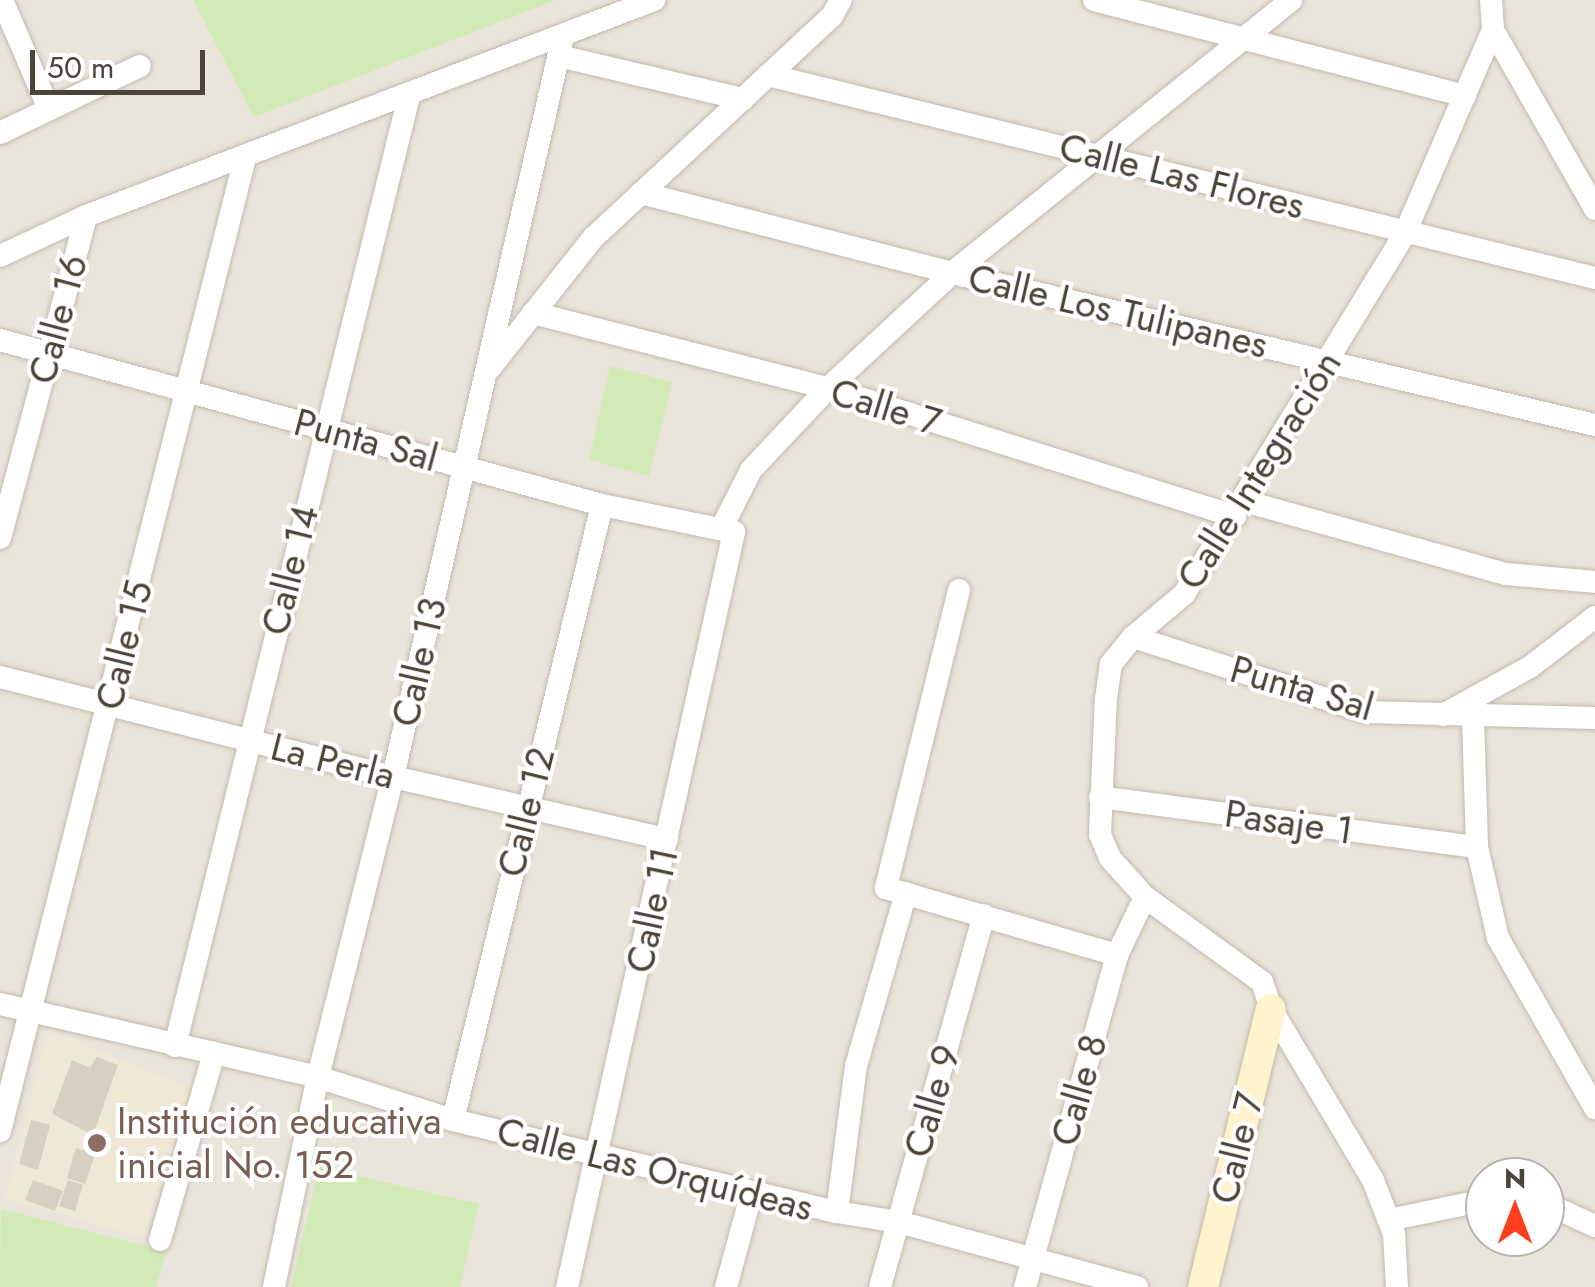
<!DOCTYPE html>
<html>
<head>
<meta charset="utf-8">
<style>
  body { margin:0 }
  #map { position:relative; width:1595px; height:1287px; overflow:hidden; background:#f6f3ec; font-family:Jost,sans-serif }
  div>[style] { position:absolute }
  .residential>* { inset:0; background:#eae5da }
  .education>* { inset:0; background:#efe8d6 }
  .green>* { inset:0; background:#d2eab5 }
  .building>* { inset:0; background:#d8cfc1 }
  .roads { filter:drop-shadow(0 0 2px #c2bbae) drop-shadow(0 0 2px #c2bbae) }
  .street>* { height:22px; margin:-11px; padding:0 11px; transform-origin:11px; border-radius:11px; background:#fff }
  .secondary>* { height:30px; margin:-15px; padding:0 15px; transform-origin:15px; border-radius:15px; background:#fff3cd }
  .dots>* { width:28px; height:28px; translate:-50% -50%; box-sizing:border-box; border:5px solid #fff; border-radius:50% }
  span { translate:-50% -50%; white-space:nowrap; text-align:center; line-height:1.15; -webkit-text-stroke:8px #fff; paint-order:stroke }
  .street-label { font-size:38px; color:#4b4439 }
  .education-label { font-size:38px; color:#785e54 }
  .left { translate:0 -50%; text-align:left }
  .north { position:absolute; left:1465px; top:1157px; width:100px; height:100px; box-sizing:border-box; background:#fff; border:2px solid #b7b4b0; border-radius:50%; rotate:0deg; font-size:28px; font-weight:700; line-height:40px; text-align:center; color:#4b4439 }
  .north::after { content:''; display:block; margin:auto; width:35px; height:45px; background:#fc3f1d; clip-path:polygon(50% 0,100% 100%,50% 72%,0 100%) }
  .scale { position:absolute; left:30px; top:50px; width:175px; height:45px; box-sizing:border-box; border:5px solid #4b4439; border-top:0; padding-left:12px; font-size:30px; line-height:35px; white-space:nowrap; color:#4b4439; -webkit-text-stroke:8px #fff; paint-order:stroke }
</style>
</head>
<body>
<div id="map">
  <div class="residential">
    <i style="clip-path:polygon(evenodd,0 0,1595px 0,1595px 1287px,0 1287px,0 0,1485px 1177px,1545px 1177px,1545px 1237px,1485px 1237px,1485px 1177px)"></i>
  </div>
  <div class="education">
    <i style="clip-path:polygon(47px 1030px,194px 1089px,143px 1238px,5px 1198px)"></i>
  </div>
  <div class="green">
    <i style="clip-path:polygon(193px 0,556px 0,254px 117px)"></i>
    <i style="clip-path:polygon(610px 366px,672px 382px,649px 476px,589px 460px)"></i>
    <i style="clip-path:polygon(319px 1167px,479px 1204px,460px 1287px,291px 1287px)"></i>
    <i style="clip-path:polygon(1px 1209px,166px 1251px,156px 1287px,0 1287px)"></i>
  </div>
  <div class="building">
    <i style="clip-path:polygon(97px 1057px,118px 1065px,93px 1135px,52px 1114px,72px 1060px,90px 1068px)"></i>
    <i style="clip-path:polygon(31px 1120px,50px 1125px,38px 1170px,19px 1164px)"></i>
    <i style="clip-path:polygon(76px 1148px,95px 1154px,85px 1184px,67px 1178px)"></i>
    <i style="clip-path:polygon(33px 1180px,63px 1191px,55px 1211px,25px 1200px)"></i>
    <i style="clip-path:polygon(68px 1180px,83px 1185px,75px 1211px,59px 1206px)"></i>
  </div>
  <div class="roads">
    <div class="street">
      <i style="left:2px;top:0;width:119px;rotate:66.7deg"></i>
      <i style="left:1094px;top:0;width:383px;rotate:14.5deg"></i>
      <i style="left:1491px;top:0;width:30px;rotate:86deg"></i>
      <i style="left:1493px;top:30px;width:206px;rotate:60.3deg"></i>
      <i style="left:559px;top:56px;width:189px;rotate:13.2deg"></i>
      <i style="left:768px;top:75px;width:852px;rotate:13.79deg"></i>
      <i style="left:0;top:133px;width:155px;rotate:-25.6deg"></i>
      <i style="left:641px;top:193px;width:321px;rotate:14.4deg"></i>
      <i style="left:952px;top:273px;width:661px;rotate:13.3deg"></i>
      <i style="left:0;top:256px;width:95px;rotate:-24.9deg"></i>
      <i style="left:86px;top:216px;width:608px;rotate:-20.82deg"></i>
      <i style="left:533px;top:313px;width:304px;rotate:14.3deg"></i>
      <i style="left:828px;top:388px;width:427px;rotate:17.5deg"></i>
      <i style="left:0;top:340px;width:624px;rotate:15.33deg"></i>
      <i style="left:602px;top:505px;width:135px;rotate:11.6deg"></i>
      <i style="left:734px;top:532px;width:773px;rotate:102.47deg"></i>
      <i style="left:490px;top:368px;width:166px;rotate:-51.6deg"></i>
      <i style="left:593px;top:238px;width:326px;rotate:-42.9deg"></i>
      <i style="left:832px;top:16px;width:18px;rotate:-61deg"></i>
      <i style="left:1244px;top:501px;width:272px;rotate:15.6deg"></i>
      <i style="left:1506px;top:574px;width:89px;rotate:5.1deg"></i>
      <i style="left:721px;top:529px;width:66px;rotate:-63deg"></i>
      <i style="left:751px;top:470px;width:112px;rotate:-46.8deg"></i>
      <i style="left:828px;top:388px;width:169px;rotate:-42.8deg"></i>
      <i style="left:952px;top:273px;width:435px;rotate:-38.8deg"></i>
      <i style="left:0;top:538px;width:333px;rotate:-75deg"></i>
      <i style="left:959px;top:590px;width:307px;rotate:103.8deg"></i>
      <i style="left:886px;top:888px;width:241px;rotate:16.2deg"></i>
      <i style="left:1133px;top:637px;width:245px;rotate:17.8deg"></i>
      <i style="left:1366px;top:712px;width:229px;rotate:1.5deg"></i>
      <i style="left:0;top:677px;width:406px;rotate:14.3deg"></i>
      <i style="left:393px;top:777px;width:281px;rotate:12.8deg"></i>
      <i style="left:1443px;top:715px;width:99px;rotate:-28.9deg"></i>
      <i style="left:1530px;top:667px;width:82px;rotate:-37.6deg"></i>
      <i style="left:1473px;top:718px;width:129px;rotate:88.2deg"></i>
      <i style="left:1477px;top:847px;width:93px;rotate:77deg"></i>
      <i style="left:1498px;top:938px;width:196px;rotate:60.3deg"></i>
      <i style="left:1100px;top:797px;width:380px;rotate:7.6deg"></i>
      <i style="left:0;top:1004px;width:326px;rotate:12.9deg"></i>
      <i style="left:318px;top:1077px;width:142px;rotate:17.7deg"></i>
      <i style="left:453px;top:1120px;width:395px;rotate:13.5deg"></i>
      <i style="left:837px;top:1212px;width:63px;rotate:9.2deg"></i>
      <i style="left:899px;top:1222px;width:247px;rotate:15.3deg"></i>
      <i style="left:175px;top:1046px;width:978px;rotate:-76.16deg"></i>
      <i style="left:453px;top:1120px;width:633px;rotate:-76.38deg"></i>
      <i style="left:0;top:1131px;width:1003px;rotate:-75.87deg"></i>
      <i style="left:1545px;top:1203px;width:55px;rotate:24.7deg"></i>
      <i style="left:837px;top:1212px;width:147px;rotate:-82.6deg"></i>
      <i style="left:856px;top:1066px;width:180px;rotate:-73.9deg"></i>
      <i style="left:1389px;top:1220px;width:98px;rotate:-11.8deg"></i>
      <i style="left:160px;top:1240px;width:195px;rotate:-73.9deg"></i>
      <i style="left:274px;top:1287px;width:215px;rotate:-78.2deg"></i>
      <i style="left:318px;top:1077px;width:309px;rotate:-76deg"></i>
      <i style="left:393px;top:777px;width:760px;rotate:-77.08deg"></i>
      <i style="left:726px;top:1287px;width:98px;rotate:-74.7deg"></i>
      <i style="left:880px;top:1287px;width:386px;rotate:-74.4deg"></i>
      <i style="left:1025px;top:1287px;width:345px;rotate:-74.5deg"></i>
      <i style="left:1117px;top:955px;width:64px;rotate:-64.2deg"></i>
      <i style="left:1397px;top:1287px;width:53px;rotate:-93.2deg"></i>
      <i style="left:1394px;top:1234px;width:58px;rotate:-111.3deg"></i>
      <i style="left:1373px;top:1180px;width:199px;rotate:-120.8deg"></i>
      <i style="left:1271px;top:1009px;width:28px;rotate:-108deg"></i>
      <i style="left:1262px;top:982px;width:145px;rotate:-144deg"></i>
      <i style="left:1145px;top:897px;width:52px;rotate:-131.9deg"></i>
      <i style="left:1110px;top:858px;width:26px;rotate:-113deg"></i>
      <i style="left:1100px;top:834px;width:135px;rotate:-87.5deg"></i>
      <i style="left:1106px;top:699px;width:35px;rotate:-82deg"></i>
      <i style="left:1111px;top:664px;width:35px;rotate:-51deg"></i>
      <i style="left:1133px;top:637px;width:67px;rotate:-40.1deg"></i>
      <i style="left:1184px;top:594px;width:423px;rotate:-58.5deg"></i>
      <i style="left:1405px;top:233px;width:221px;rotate:-66.6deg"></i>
    </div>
    <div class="secondary">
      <i style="left:1203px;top:1287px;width:286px;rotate:-76.3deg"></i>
    </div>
  </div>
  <div class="dots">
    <i style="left:97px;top:1143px;background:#8d6e63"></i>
  </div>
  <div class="street-label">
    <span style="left:1182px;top:176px;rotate:14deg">Calle Las Flores</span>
    <span style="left:1118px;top:311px;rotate:13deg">Calle Los Tulipanes</span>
    <span style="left:58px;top:319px;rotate:-75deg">Calle 16</span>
    <span style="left:886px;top:407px;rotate:17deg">Calle 7</span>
    <span style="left:366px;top:440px;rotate:15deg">Punta Sal</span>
    <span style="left:1259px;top:470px;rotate:-58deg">Calle Integración</span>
    <span style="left:290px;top:570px;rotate:-76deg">Calle 14</span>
    <span style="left:124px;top:645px;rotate:-76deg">Calle 15</span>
    <span style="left:419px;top:662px;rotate:-77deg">Calle 13</span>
    <span style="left:1302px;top:688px;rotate:16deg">Punta Sal</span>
    <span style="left:333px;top:761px;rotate:14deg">La Perla</span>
    <span style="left:526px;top:812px;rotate:-76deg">Calle 12</span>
    <span style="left:1289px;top:822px;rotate:8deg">Pasaje 1</span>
    <span style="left:652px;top:910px;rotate:-78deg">Calle 11</span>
    <span style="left:1079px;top:1090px;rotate:-74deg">Calle 8</span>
    <span style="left:932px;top:1101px;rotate:-74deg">Calle 9</span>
    <span style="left:1237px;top:1148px;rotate:-76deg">Calle 7</span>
    <span style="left:655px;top:1169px;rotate:14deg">Calle Las Orquídeas</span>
  </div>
  <div class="education-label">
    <span class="left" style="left:117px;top:1143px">Institución educativa<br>inicial No. 152</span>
  </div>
  <div class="north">N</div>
  <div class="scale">50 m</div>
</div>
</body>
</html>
